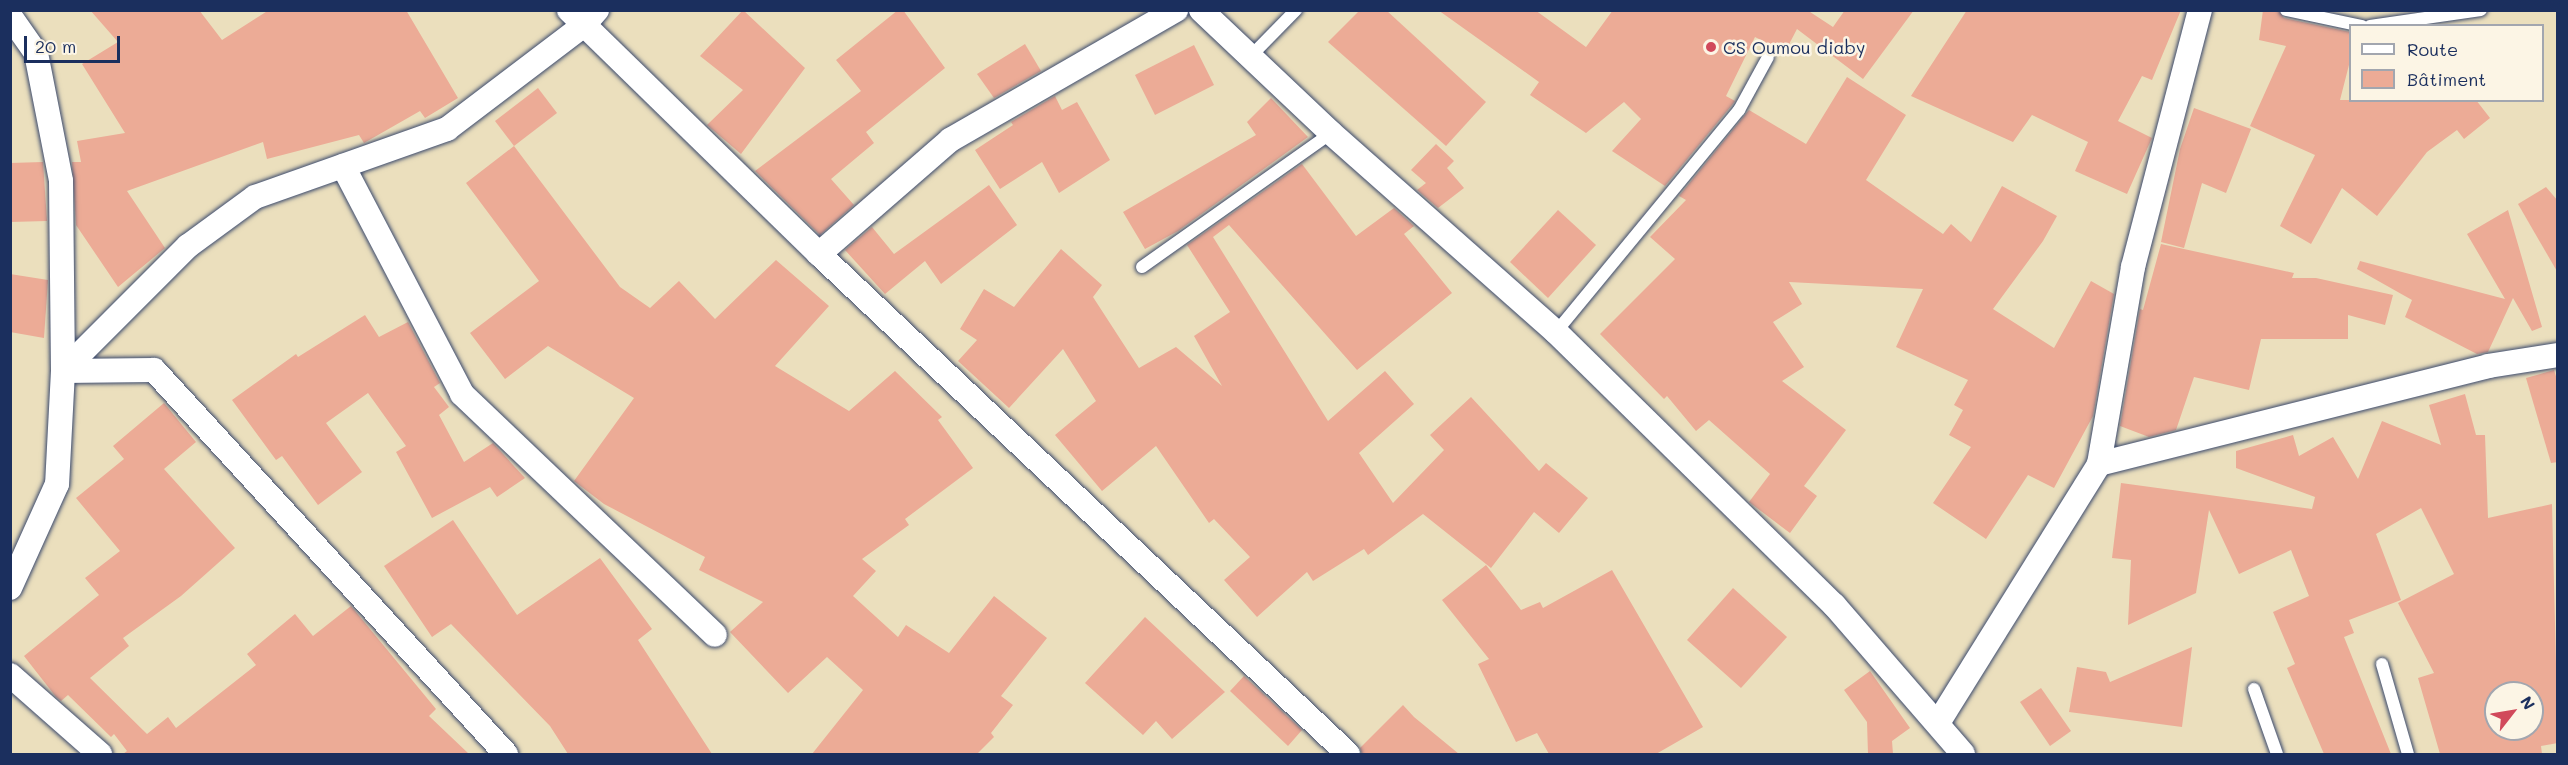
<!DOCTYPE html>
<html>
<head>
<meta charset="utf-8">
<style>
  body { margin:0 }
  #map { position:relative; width:2568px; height:765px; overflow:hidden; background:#ebdfbd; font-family:Mali,sans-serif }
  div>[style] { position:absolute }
  .building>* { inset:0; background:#ecab96 }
  .roads { filter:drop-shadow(0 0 2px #3a496c) drop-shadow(0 0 2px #3a496c) }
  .service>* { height:12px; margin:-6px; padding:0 6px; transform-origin:6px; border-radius:6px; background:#fff }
  .minor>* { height:24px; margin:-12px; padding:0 12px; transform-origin:12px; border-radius:12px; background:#fff }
  .dots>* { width:16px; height:16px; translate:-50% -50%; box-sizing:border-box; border:3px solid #fcf5e5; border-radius:50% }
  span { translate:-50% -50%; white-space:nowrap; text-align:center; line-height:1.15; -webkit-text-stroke:5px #fcf5e5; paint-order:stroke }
  .poi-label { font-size:18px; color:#1b2f5e }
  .left { translate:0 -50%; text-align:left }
  .frame { position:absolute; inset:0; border:12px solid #1b2f5e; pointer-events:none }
  .legend { position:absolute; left:2349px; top:24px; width:195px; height:78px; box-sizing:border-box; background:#fcf5e5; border:2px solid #a2a6af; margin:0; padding:8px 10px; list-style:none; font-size:18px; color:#1b2f5e }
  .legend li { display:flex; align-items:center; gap:12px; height:30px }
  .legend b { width:30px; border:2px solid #a2a6af }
  .north { position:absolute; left:2484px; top:681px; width:60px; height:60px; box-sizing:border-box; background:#fcf5e5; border:2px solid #a2a6af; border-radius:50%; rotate:59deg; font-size:16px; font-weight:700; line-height:24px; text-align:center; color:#1b2f5e }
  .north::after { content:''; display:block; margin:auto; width:21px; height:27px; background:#d1495b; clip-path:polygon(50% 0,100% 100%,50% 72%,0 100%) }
  .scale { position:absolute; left:24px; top:36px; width:96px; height:27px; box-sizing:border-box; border:3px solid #1b2f5e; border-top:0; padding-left:8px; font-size:18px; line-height:21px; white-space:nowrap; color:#1b2f5e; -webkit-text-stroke:4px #fcf5e5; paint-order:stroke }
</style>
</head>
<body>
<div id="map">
  <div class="building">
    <i style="clip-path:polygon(90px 10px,199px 10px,222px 40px,269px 10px,406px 10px,458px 98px,425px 118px,420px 111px,364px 143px,359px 135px,267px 159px,263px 142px,127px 191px,165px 248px,118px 287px,76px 225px,72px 162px,81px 162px,77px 141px,125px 133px,82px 64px,118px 42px)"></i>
    <i style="clip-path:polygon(743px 10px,805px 68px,741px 154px,707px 125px,743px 90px,700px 56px)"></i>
    <i style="clip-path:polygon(898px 10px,903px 10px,945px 68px,866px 132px,874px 143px,831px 179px,854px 205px,820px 235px,755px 171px,861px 91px,836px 60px)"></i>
    <i style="clip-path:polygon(1360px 10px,1386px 10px,1486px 102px,1446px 146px,1328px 42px)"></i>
    <i style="clip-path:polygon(1438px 10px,1535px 10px,1586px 47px,1613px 10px,1807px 10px,1833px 27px,1845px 10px,1914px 10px,1863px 79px,1797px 29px,1785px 52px,1755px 37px,1726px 96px,1735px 101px,1732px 105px,1665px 186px,1612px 151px,1641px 119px,1624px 102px,1586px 133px,1530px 95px,1539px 82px)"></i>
    <i style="clip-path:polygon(1967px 10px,2181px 10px,2152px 80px,2142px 76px,2118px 121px,2152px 138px,2127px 194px,2075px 171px,2088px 142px,2032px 115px,2013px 142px,1911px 96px)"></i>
    <i style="clip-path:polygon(2263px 10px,2278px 10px,2284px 18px,2350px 32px,2350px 61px,2340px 100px,2476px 100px,2490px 118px,2464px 139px,2457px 130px,2427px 152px,2377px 216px,2342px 188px,2311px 244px,2280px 226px,2315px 155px,2250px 126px,2286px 46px,2259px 40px)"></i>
    <i style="clip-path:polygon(1025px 44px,1041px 71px,994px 98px,977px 74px)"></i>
    <i style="clip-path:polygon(1194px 45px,1214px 85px,1155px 115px,1135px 75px)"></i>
    <i style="clip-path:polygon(1847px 77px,1906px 115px,1866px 180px,1943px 234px,1951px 224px,1971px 242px,2002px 186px,2057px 216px,2043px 241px,1993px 309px,2054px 348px,2091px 281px,2114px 294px,2093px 416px,2054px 488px,2028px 475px,1986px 539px,1933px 503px,1971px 447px,1949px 435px,1963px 410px,1954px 405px,1968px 380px,1896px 347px,1923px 289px,1789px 282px,1802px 304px,1773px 322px,1804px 367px,1782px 381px,1846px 430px,1804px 486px,1817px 496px,1790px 533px,1749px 502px,1770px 474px,1709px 420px,1696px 431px,1667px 396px,1664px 399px,1600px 334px,1675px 259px,1650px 237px,1686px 200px,1679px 196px,1749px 110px,1806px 144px)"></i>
    <i style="clip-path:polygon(538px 88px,557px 113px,514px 146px,495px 121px)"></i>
    <i style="clip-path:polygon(1055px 96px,1062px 110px,1077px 102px,1110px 160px,1059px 193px,1042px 162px,1000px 189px,975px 150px,1013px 125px,1011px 122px)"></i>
    <i style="clip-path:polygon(1271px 98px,1308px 137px,1178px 231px,1145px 249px,1123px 212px,1256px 135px,1247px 122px)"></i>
    <i style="clip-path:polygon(2194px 108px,2251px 129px,2226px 193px,2202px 183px,2184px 248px,2161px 242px,2180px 149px)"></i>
    <i style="clip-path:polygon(1436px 144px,1454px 161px,1447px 168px,1464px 188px,1438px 208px,1417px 190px,1426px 183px,1411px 170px)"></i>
    <i style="clip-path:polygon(514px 146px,620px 287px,650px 308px,679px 281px,715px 319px,776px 260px,829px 306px,775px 366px,849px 411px,895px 371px,942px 417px,938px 420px,973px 468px,905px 519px,909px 525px,862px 559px,876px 571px,853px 596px,898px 637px,906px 625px,949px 653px,994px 596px,1047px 638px,1001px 696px,1013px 705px,991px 733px,994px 737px,977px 754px,812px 754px,863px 690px,827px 657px,788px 693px,730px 632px,763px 602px,699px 570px,705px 557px,604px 504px,574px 481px,634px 398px,548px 346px,505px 379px,470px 333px,539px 281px,466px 183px)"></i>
    <i style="clip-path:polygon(43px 162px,47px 221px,10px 222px,10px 163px)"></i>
    <i style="clip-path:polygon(1302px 164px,1356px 236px,1394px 208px,1414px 226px,1404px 234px,1452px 293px,1357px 370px,1229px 225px,1213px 237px,1328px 421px,1385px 371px,1414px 404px,1359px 453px,1393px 503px,1444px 450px,1430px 435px,1471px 397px,1539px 471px,1546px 463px,1588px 498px,1559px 533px,1534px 512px,1491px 568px,1423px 514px,1368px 555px,1364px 549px,1313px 581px,1307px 572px,1257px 617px,1224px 580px,1250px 557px,1214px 519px,1209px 523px,1156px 446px,1102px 491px,1055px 435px,1096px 401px,1063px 349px,1009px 408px,958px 361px,977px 340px,960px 329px,984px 289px,1014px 307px,1061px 249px,1102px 285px,1093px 297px,1139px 368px,1176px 347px,1222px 386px,1194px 336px,1230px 312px,1187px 245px)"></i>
    <i style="clip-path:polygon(989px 185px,1017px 225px,941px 284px,925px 261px,885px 294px,845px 250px,872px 227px,894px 254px)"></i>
    <i style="clip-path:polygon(2546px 187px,2558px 201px,2558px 273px,2518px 204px)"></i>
    <i style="clip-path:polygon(1558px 210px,1596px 245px,1548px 298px,1510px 262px)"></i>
    <i style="clip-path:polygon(2508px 210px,2542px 327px,2532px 331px,2513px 298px,2488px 352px,2477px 354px,2405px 317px,2412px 300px,2357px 269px,2360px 261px,2505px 299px,2467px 234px)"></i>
    <i style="clip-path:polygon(2161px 244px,2294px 273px,2292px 278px,2316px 278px,2393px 295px,2385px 325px,2348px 315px,2348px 339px,2261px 339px,2249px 390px,2194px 377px,2176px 430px,2149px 437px,2120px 426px,2140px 309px,2143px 310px)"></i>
    <i style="clip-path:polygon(10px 274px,48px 280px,44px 338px,10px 332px)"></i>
    <i style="clip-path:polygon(365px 315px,379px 337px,408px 322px,440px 383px,434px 387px,449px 407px,439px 415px,464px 462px,493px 443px,525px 478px,497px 497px,490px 487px,432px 518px,396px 452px,406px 446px,368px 393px,326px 423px,362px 472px,318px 505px,282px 456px,276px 460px,232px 400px,296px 354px,298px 357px)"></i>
    <i style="clip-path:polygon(2554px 370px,2558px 383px,2558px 462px,2551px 463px,2526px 378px)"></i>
    <i style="clip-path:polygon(evenodd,2465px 394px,2476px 435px,2485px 435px,2488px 518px,2552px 504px,2558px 743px,2541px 746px,2542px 754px,2440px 754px,2418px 678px,2434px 673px,2398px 603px,2454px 574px,2421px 508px,2376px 534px,2401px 600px,2349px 620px,2354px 633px,2344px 637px,2391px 754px,2324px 754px,2287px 668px,2295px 664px,2273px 612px,2309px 596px,2291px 550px,2239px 574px,2209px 510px,2196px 593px,2128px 625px,2131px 560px,2112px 558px,2121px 483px,2312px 509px,2315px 497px,2236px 468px,2236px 451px,2293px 435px,2299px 456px,2333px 437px,2358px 479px,2382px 421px,2441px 445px,2429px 405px,2465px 394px,2496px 693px,2532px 693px,2532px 729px,2496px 729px,2496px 693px)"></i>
    <i style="clip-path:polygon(164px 403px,196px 442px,164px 469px,235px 548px,181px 596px,123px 638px,129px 646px,90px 678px,147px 734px,168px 717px,176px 728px,256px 665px,247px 654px,295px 614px,313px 636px,351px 606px,436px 709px,429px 716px,469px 754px,123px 754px,127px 751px,114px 734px,111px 737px,68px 695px,61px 701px,56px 697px,24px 656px,99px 595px,85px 578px,120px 551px,76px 498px,124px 459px,113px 446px)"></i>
    <i style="clip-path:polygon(453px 520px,517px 615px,600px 558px,652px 629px,638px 640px,712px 754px,568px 754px,550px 726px,451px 624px,432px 637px,384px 566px)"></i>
    <i style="clip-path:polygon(1486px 565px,1521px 610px,1540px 602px,1543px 608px,1612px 570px,1703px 727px,1656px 754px,1549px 754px,1537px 733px,1516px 742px,1478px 664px,1489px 659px,1442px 600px)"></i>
    <i style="clip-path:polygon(1733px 588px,1787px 637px,1741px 688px,1687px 640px)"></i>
    <i style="clip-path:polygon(1145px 617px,1225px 692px,1172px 739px,1156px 721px,1143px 735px,1085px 683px)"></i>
    <i style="clip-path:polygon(2192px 647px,2182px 727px,2069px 712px,2077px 667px,2106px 672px,2110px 682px)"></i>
    <i style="clip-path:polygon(1870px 671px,1910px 728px,1892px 741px,1893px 754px,1868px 754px,1867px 722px,1844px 690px)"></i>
    <i style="clip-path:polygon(1244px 676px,1302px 730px,1288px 746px,1230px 691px)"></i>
    <i style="clip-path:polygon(2041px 688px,2071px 731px,2050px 746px,2020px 702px)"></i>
    <i style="clip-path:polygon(1403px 705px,1414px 717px,1459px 754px,1362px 754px,1360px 748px)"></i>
  </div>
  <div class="roads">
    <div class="service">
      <i style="left:2286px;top:10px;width:78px;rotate:11.9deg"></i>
      <i style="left:2370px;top:26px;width:112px;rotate:-8.2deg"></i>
      <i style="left:1250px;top:57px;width:66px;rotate:-45.6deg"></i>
      <i style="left:1142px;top:267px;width:232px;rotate:-35.3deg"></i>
      <i style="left:1556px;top:332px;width:288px;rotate:-50.5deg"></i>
      <i style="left:1739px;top:110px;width:60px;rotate:-61.3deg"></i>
      <i style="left:2382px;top:664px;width:94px;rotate:73.9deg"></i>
      <i style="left:2254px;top:689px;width:69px;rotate:70.5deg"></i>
    </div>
    <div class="minor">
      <i style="left:569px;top:10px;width:349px;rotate:44.3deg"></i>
      <i style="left:819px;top:254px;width:728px;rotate:43.39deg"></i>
      <i style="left:1201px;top:10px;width:179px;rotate:43.4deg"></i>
      <i style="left:1331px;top:133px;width:300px;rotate:41.5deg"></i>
      <i style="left:1556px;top:332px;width:390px;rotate:44.5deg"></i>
      <i style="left:1834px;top:605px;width:197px;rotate:49.1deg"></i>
      <i style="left:10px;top:16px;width:45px;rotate:54.9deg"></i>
      <i style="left:36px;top:53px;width:130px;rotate:78.9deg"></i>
      <i style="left:61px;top:181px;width:190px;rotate:89.4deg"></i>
      <i style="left:63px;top:371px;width:113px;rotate:93deg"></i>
      <i style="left:57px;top:484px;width:114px;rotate:114.3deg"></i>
      <i style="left:343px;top:166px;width:257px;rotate:62.4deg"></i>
      <i style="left:462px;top:394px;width:349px;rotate:43.6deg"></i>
      <i style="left:819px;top:254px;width:174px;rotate:-41deg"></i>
      <i style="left:950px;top:140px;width:261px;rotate:-29.9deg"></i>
      <i style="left:63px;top:371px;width:177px;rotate:-45deg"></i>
      <i style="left:188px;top:246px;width:83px;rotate:-36.2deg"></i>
      <i style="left:255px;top:197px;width:204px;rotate:-19.5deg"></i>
      <i style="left:447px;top:129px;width:172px;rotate:-37.2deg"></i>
      <i style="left:584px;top:25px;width:20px;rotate:-49deg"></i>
      <i style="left:63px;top:371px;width:91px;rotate:-0.6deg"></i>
      <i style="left:154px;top:370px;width:521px;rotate:47.49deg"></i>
      <i style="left:2099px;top:464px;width:401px;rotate:-14.1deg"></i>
      <i style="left:2488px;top:366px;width:71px;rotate:-8.9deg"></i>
      <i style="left:10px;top:675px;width:120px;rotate:41.3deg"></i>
      <i style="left:1938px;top:723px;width:305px;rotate:-58.1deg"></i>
      <i style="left:2099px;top:464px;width:200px;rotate:-80.2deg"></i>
      <i style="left:2133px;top:267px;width:266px;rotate:-75.4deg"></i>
    </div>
  </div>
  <div class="dots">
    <i style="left:1711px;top:47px;background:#d1495b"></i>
  </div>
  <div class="poi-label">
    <span class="left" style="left:1723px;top:47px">CS Oumou diaby</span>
  </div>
  <div class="frame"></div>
  <ul class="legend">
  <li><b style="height:8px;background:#fff"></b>Route</li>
  <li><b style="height:16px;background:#ecab96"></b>Bâtiment</li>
  </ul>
  <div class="north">N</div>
  <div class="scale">20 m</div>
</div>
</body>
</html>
